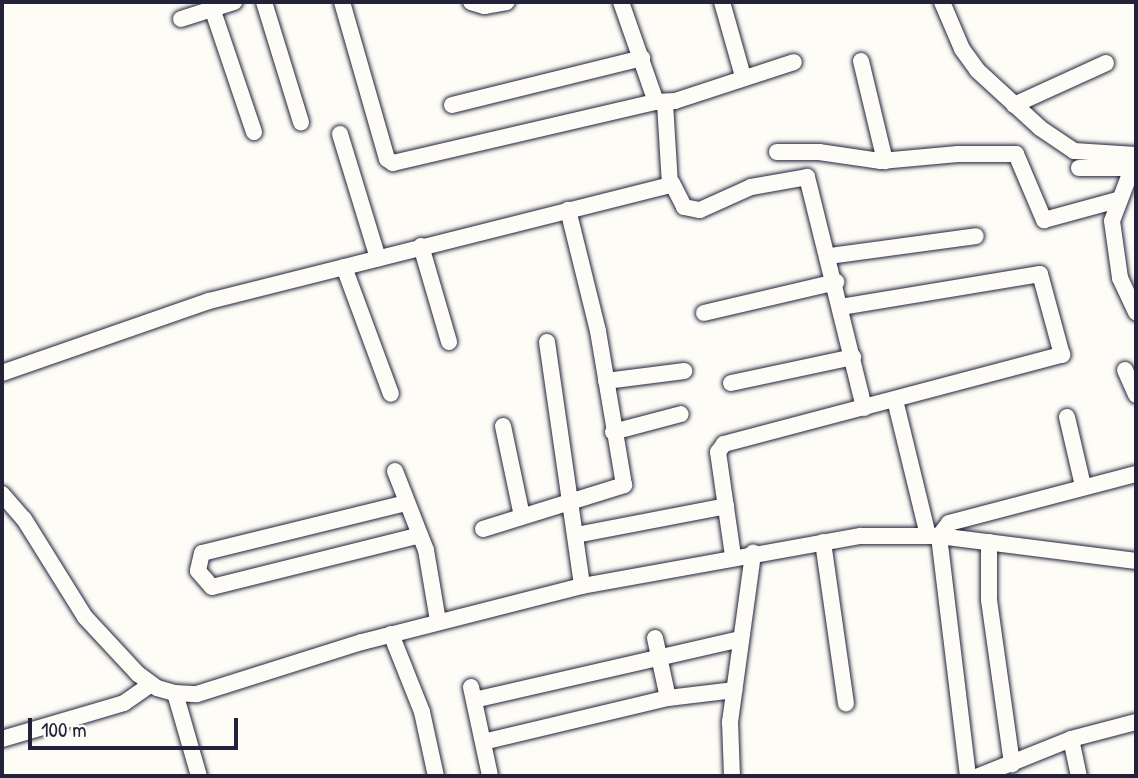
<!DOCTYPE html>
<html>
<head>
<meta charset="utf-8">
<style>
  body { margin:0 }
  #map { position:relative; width:1138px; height:778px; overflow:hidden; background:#fdfcf7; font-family:"Patrick Hand",sans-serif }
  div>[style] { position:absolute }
  .roads { filter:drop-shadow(0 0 2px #22223b) drop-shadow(0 0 2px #22223b) }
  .minor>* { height:16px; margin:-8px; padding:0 8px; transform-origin:8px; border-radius:8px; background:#fdfcf7 }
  span { translate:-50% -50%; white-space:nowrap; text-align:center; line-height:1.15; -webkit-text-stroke:6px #fdfcf7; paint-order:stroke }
  .frame { position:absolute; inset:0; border:4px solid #22223b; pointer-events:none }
  .scale { position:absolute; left:28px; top:718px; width:210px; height:32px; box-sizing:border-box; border:4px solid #22223b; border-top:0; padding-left:9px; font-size:21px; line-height:24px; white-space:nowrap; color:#22223b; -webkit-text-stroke:5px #fdfcf7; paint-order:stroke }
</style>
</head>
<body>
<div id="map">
  <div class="roads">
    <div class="minor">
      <i style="left:264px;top:2px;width:126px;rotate:72.9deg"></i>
      <i style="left:342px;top:2px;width:163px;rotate:74deg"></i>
      <i style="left:387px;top:159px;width:7px;rotate:34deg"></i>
      <i style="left:393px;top:163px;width:270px;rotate:-13.1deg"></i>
      <i style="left:656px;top:102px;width:106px;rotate:-109.3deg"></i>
      <i style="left:471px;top:2px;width:14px;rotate:17deg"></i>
      <i style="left:484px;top:6px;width:23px;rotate:-10deg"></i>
      <i style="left:722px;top:2px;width:77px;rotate:74.2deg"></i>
      <i style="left:942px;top:2px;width:51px;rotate:66.9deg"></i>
      <i style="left:962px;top:49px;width:26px;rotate:54deg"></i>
      <i style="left:977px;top:70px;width:86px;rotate:42.6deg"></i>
      <i style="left:1040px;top:128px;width:41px;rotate:34.1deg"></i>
      <i style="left:1074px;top:151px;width:62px;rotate:3.7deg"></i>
      <i style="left:212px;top:8px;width:131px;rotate:71.3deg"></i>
      <i style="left:181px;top:19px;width:56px;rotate:-17.8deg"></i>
      <i style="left:861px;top:61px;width:103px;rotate:76.5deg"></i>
      <i style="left:656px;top:102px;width:19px;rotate:-3deg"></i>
      <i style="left:675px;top:101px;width:125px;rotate:-18.1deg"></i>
      <i style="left:452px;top:105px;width:196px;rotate:-13.9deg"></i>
      <i style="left:1014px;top:105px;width:101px;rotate:-24.5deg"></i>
      <i style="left:340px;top:134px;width:130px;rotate:73deg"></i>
      <i style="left:777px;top:152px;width:42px"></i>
      <i style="left:819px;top:152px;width:63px;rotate:8.3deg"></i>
      <i style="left:881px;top:161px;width:77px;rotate:-5.2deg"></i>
      <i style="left:958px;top:154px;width:58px"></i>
      <i style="left:1016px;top:154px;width:72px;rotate:67deg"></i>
      <i style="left:1044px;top:220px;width:76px;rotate:-15.3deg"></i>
      <i style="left:1136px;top:158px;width:67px;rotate:110.9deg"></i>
      <i style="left:1112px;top:221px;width:58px;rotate:82deg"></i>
      <i style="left:1120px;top:278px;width:38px;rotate:65deg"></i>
      <i style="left:1079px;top:168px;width:50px"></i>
      <i style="left:672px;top:183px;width:27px;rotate:63deg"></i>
      <i style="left:684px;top:207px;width:16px;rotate:11deg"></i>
      <i style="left:700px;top:210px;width:56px;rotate:-24.3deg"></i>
      <i style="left:751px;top:187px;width:57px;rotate:-10.1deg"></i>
      <i style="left:807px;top:177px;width:238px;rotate:76.1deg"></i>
      <i style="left:421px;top:246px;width:100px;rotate:73.7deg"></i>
      <i style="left:829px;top:256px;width:148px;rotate:-7.7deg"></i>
      <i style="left:344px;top:267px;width:135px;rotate:69.7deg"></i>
      <i style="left:704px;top:313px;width:136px;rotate:-13.2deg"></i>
      <i style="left:547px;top:342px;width:246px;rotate:81.8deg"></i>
      <i style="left:1125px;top:370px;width:27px;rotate:66deg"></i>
      <i style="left:2px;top:373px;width:219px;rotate:-19.2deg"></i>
      <i style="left:209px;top:301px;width:475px;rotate:-14.1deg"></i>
      <i style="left:670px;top:185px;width:82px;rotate:-93.5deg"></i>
      <i style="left:606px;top:381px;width:79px;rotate:-7.3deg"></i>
      <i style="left:731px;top:383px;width:125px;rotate:-12deg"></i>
      <i style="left:895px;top:400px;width:139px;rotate:76.3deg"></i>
      <i style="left:1067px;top:417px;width:71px;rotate:76.9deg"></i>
      <i style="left:503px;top:426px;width:92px;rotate:78.1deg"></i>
      <i style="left:613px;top:432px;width:70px;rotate:-14.8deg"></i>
      <i style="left:395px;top:471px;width:85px;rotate:68.6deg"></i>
      <i style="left:426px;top:550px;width:72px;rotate:80.4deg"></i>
      <i style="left:2px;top:494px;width:33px;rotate:49deg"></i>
      <i style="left:24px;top:519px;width:115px;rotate:58.1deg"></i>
      <i style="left:85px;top:617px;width:78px;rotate:47.1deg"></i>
      <i style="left:138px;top:674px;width:24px;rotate:36deg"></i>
      <i style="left:157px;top:688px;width:19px;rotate:16deg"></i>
      <i style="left:175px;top:693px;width:22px;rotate:3deg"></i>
      <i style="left:197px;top:694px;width:173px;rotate:-17.5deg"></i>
      <i style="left:362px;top:642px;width:227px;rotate:-14.3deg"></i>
      <i style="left:582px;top:586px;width:283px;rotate:-10.2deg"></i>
      <i style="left:861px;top:536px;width:78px"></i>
      <i style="left:939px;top:536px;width:199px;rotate:7.2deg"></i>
      <i style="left:406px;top:503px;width:210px;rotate:166.2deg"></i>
      <i style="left:202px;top:553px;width:18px;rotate:103deg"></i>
      <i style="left:198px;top:571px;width:21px;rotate:49deg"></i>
      <i style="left:212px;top:587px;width:214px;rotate:-14deg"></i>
      <i style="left:483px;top:529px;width:148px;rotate:-17.3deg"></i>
      <i style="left:624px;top:485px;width:156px;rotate:-99.6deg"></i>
      <i style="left:598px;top:331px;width:125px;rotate:-103.9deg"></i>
      <i style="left:576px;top:535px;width:153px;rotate:-10.9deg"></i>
      <i style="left:823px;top:542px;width:163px;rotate:81.9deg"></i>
      <i style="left:989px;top:542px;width:58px;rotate:90deg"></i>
      <i style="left:989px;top:600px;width:166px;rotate:82deg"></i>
      <i style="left:733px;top:556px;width:105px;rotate:-98.2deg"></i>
      <i style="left:718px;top:452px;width:10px;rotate:-53deg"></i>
      <i style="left:724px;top:444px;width:350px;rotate:-14.8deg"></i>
      <i style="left:1062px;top:355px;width:84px;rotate:-105.2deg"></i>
      <i style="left:1040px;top:274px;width:202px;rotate:170.6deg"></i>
      <i style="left:391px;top:634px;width:84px;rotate:68.3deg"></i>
      <i style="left:422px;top:712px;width:66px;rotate:77.7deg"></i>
      <i style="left:655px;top:638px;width:61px;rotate:77.8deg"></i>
      <i style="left:471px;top:687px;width:91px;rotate:77.9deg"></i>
      <i style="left:175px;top:693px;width:86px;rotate:73.9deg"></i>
      <i style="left:474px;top:700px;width:274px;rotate:-12.9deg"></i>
      <i style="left:2px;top:739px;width:127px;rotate:-16.4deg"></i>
      <i style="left:124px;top:703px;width:33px;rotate:-35deg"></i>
      <i style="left:1071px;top:739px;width:38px;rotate:78deg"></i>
      <i style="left:483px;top:742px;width:190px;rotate:-13.4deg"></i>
      <i style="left:668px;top:698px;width:67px;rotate:-6.8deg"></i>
      <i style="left:732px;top:776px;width:54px;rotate:-92.1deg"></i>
      <i style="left:730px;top:722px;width:171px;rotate:-82.2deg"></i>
      <i style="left:968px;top:776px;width:242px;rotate:-96.9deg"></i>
      <i style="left:939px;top:536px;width:16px;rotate:-52deg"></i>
      <i style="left:949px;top:523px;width:193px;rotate:-14.7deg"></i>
      <i style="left:979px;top:776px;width:99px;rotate:-21.9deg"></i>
      <i style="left:1071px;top:739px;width:67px;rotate:-14.7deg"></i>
    </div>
  </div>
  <div class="frame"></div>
  <div class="scale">100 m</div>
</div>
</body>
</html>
